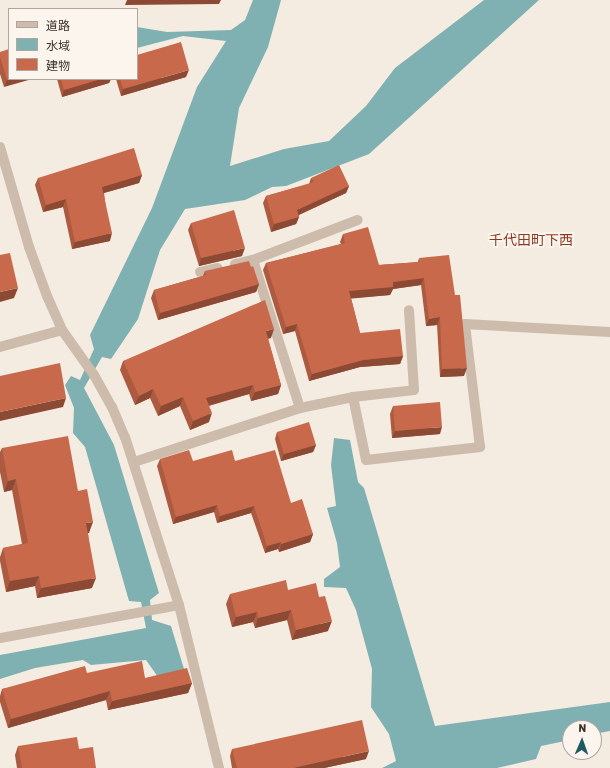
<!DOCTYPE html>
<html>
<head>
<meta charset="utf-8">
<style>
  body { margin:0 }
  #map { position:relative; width:610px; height:768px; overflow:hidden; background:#f4ebe1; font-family:Rubik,"Noto Sans JP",sans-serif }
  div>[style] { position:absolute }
  .water>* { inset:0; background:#7fb0b2 }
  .minor>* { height:10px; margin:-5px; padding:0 5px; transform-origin:5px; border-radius:5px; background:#cdbbac }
  .wall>* { inset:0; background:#ac5a40 }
  .shaded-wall>* { inset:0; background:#8c4a34 }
  .building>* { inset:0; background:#c8694b }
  span { translate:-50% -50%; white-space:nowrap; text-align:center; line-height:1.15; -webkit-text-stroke:4px #fbf5ee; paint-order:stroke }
  .quarter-label { font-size:14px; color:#8c3b22 }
  .legend { position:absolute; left:8px; top:8px; width:130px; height:72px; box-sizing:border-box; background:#fbf5ee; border:1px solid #aea6a0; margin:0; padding:5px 7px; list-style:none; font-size:12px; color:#3b302b }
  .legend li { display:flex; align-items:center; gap:8px; height:20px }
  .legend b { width:20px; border:1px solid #aea6a0 }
  .north { position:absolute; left:562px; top:720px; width:40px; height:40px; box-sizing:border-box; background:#fbf5ee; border:1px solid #aea6a0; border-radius:50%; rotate:2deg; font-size:11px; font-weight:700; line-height:16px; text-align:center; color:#3b302b }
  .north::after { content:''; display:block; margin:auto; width:14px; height:18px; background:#1f5a5e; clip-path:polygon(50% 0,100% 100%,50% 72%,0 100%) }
</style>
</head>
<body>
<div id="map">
  <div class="water">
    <i style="clip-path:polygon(253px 0,281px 0,268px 47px,239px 108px,230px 166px,284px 149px,329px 141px,366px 106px,395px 68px,484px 0,539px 0,369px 154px,286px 186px,272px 187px,245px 200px,185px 209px,160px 250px,138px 319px,111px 359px,102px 357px,84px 388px,114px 445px,159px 593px,150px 600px,152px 620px,171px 626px,184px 669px,158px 677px,146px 660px,91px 665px,83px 660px,35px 668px,0 679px,0 655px,146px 628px,141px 602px,129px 601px,85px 447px,73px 433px,74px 408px,65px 385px,71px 376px,80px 380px,94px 349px,90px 335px,152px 208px,197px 87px,226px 41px,183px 36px,137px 48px,137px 27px,167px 32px,231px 30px,245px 20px)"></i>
    <i style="clip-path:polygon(334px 438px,350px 440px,358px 482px,364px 488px,435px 726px,610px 702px,610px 731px,594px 734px,594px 728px,570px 728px,570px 740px,541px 746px,536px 759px,497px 768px,382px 768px,396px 761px,389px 734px,371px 707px,372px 669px,356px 610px,346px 588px,324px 587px,324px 579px,340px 567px,337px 543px,327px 508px,336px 506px,331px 465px)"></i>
  </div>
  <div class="minor">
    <i style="left:0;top:147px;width:104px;rotate:73.8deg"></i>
    <i style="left:29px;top:247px;width:52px;rotate:69.8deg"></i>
    <i style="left:47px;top:296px;width:37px;rotate:66deg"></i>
    <i style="left:62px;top:330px;width:55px;rotate:54.6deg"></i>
    <i style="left:94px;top:375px;width:37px;rotate:61deg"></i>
    <i style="left:112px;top:407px;width:33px;rotate:67deg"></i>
    <i style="left:125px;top:437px;width:176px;rotate:72.2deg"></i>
    <i style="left:179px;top:605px;width:168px;rotate:76.2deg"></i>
    <i style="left:253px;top:260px;width:155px;rotate:72.4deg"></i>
    <i style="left:235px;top:264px;width:18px;rotate:-13deg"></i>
    <i style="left:253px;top:260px;width:112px;rotate:-20.9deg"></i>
    <i style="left:200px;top:272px;width:18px;rotate:-13deg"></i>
    <i style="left:0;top:347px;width:64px;rotate:-15.3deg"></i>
    <i style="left:353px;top:397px;width:64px;rotate:78.3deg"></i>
    <i style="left:366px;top:460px;width:115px;rotate:-6.5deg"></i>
    <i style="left:480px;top:447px;width:124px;rotate:-97deg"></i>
    <i style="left:465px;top:324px;width:145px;rotate:3.2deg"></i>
    <i style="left:134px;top:462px;width:175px;rotate:-18deg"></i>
    <i style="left:300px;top:408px;width:54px;rotate:-11.7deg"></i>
    <i style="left:353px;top:397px;width:61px;rotate:-6.5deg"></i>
    <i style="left:414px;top:390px;width:80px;rotate:-93.6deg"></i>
    <i style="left:0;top:638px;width:182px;rotate:-10.4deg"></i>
  </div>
  <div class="wall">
    <i style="clip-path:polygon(0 52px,9px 79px,4px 87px,0 74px)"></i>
    <i style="clip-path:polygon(186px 77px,121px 96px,116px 79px,137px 79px)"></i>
    <i style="clip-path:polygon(57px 79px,111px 79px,109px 83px,62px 97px)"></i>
    <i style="clip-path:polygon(142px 175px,139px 183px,104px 193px,110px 241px,72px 249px,63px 207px,43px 212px,35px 185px,38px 178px)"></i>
    <i style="clip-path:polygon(311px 178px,349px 186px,346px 193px,299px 215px,299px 217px,296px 224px,271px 232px,263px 203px,266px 196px,309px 184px)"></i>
    <i style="clip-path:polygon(191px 223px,242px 256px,199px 266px,188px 230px)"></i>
    <i style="clip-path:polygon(343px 234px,379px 265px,418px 262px,419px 258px,464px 376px,440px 377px,437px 325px,426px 326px,421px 285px,393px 289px,390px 295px,351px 298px,360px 333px,403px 356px,400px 364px,360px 367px,309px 381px,295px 331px,283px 334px,263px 270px,266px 263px,341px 244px,340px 242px)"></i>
    <i style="clip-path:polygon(251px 267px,259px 284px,256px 292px,158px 320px,151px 298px,154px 290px,203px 276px,205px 271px)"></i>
    <i style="clip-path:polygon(271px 338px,268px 339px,281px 385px,278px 394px,251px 401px,249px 394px,209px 406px,209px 422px,190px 430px,180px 406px,158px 416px,150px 398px,135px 405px,120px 370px,123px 361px)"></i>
    <i style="clip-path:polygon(393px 406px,440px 434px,392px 438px,390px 414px)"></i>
    <i style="clip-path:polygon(277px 432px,316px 445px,313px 452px,281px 461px,275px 439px)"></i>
    <i style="clip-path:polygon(2px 448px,78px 491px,89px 533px,88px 533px,92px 588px,37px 598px,35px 586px,6px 592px,0 561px,0 557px,3px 548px,22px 544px,12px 490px,4px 492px,0 472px,0 452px)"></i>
    <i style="clip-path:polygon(160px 459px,193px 461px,235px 461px,291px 503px,313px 534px,310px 542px,279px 552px,278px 549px,265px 553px,251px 513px,217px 523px,214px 512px,173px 524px,157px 466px)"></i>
    <i style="clip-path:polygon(288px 590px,328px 631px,292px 640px,287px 620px,255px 628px,253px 622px,232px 627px,226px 604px,230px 594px)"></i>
    <i style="clip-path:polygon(87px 673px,145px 678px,192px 683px,188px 693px,108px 710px,106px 700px,8px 728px,0 702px,0 696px,2px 689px)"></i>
    <i style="clip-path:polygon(18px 746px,79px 749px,96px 768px,17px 768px,15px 755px)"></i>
    <i style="clip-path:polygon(232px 749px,366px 759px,324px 768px,232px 768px,230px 756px)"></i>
  </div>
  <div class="shaded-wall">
    <i style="clip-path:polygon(127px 0,221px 0,219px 4px,125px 5px)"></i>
    <i style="clip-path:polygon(189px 70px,186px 77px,121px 96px,123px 89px)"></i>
    <i style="clip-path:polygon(9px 79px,32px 79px,4px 87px,7px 80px)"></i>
    <i style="clip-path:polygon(101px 79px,111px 79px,109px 83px,62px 97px,64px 90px)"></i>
    <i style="clip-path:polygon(142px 175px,139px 183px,100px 194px,102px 187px)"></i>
    <i style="clip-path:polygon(349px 186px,346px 193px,294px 217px,297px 210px)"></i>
    <i style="clip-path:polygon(66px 199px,63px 207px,43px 212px,46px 205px)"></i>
    <i style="clip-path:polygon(299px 217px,296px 224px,271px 232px,274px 224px)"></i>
    <i style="clip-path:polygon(112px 233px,110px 241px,72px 249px,75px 242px)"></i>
    <i style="clip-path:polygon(245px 248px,242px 256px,199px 266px,201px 258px)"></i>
    <i style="clip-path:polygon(424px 278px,421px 285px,393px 289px,390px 295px,347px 299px,349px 291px,393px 282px)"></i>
    <i style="clip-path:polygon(259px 284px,256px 292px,158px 320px,160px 313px)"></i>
    <i style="clip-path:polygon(18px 288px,14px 298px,0 302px,0 292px)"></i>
    <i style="clip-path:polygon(440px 317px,437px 325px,426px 326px,429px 319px)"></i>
    <i style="clip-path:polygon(297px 324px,295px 331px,283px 334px,286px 327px)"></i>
    <i style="clip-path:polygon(274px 329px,271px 338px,262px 340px,266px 331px)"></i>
    <i style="clip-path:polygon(403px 356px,400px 364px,360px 367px,309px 381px,312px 374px,363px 360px)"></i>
    <i style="clip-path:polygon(467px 368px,464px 376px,440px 377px,442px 369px)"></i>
    <i style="clip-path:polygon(253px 385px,249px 394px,202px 407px,206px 398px)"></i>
    <i style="clip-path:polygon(281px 385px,278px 394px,251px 401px,255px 392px)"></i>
    <i style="clip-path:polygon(153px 389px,150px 398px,135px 405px,139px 396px)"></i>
    <i style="clip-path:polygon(183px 397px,180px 406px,158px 416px,161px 406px)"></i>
    <i style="clip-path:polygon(66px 398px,63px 407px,0 421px,0 412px)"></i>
    <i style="clip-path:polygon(212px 413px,209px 422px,190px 430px,193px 421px)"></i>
    <i style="clip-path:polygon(442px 427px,440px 434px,392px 438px,395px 431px)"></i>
    <i style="clip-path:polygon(316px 445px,313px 452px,281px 461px,284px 454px)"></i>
    <i style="clip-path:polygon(16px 479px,12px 490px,4px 492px,8px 481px)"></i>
    <i style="clip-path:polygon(217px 505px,214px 512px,173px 524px,176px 517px)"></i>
    <i style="clip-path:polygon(254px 506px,251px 513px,217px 523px,220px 516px)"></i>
    <i style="clip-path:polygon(93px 522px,89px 533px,82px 534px,86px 523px)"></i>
    <i style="clip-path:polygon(313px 534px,310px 542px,279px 552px,281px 544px)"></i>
    <i style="clip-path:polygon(281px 542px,278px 549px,265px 553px,267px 546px)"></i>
    <i style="clip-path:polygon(39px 576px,35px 586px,6px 592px,10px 581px)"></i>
    <i style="clip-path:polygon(96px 578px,92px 588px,37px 598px,41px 588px)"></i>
    <i style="clip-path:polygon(291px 610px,287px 620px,255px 628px,258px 618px)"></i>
    <i style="clip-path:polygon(257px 612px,253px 622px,232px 627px,236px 617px)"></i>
    <i style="clip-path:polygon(332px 621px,328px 631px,292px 640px,296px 630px)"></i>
    <i style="clip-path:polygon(192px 683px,188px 693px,108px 710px,112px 701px)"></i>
    <i style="clip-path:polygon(110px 691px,106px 700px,8px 728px,11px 719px)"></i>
    <i style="clip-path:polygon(369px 751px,366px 759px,324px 768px,293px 768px)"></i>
  </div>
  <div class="building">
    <i style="clip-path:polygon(181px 42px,189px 70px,123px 89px,120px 79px,137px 79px,137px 55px)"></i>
    <i style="clip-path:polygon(9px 49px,9px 79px,7px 80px,0 57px,0 52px)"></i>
    <i style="clip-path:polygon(61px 79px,101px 79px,64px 90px)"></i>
    <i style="clip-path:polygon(134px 148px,142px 175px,102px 187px,112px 233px,75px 242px,66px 199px,46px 205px,38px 178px)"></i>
    <i style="clip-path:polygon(339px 165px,349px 186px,297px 210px,299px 217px,274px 224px,266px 196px,314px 182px,311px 178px)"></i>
    <i style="clip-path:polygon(234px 210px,245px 248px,201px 258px,191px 223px)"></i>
    <i style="clip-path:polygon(368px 227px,379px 265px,420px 262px,419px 258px,449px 255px,455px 295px,460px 295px,467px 368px,442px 369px,440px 317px,429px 319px,424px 278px,393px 282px,393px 287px,349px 291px,360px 333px,400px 329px,403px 356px,363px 360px,312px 374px,297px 324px,286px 327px,266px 263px,345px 243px,343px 234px)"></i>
    <i style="clip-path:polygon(10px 253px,18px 288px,0 292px,0 255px)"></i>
    <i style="clip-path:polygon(249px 261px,251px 267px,253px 266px,259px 284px,160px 313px,154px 290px,206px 275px,205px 271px)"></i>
    <i style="clip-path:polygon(265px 300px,274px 329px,266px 331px,281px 385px,255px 392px,253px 385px,206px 398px,212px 413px,193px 421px,183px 397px,161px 406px,153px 389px,139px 396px,123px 361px)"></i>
    <i style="clip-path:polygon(60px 363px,66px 398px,0 412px,0 376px)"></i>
    <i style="clip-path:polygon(440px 402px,442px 427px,395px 431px,393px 406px)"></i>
    <i style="clip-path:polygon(309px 422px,316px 445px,284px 454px,277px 432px)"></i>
    <i style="clip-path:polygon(68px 436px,78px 491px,87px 489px,93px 522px,86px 523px,96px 578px,41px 588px,39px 576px,10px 581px,3px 548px,28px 543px,16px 479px,8px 481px,2px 448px)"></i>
    <i style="clip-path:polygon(189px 450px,193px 461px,232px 450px,235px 461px,275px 450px,291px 503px,302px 499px,313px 534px,281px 544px,281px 542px,267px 546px,254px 506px,220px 516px,217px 505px,176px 517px,160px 459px)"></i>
    <i style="clip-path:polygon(286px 580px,288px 590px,316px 583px,319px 597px,325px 596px,332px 621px,296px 630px,291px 610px,258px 618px,257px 612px,236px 617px,230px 594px)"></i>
    <i style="clip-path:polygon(142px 661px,145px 678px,187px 668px,192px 683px,112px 701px,110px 691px,11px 719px,2px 689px,85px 666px,87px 673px)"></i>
    <i style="clip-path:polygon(362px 720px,369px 751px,293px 768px,237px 768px,232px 749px)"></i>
    <i style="clip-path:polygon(77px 737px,79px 749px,93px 747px,96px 768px,22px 768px,18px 746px)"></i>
  </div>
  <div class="quarter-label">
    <span style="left:531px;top:241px">千代田町下西</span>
  </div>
  <ul class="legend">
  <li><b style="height:5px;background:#cdbbac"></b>道路</li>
  <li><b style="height:11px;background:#7fb0b2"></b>水域</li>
  <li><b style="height:11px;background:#c8694b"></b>建物</li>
  </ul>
  <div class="north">N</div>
</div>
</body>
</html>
